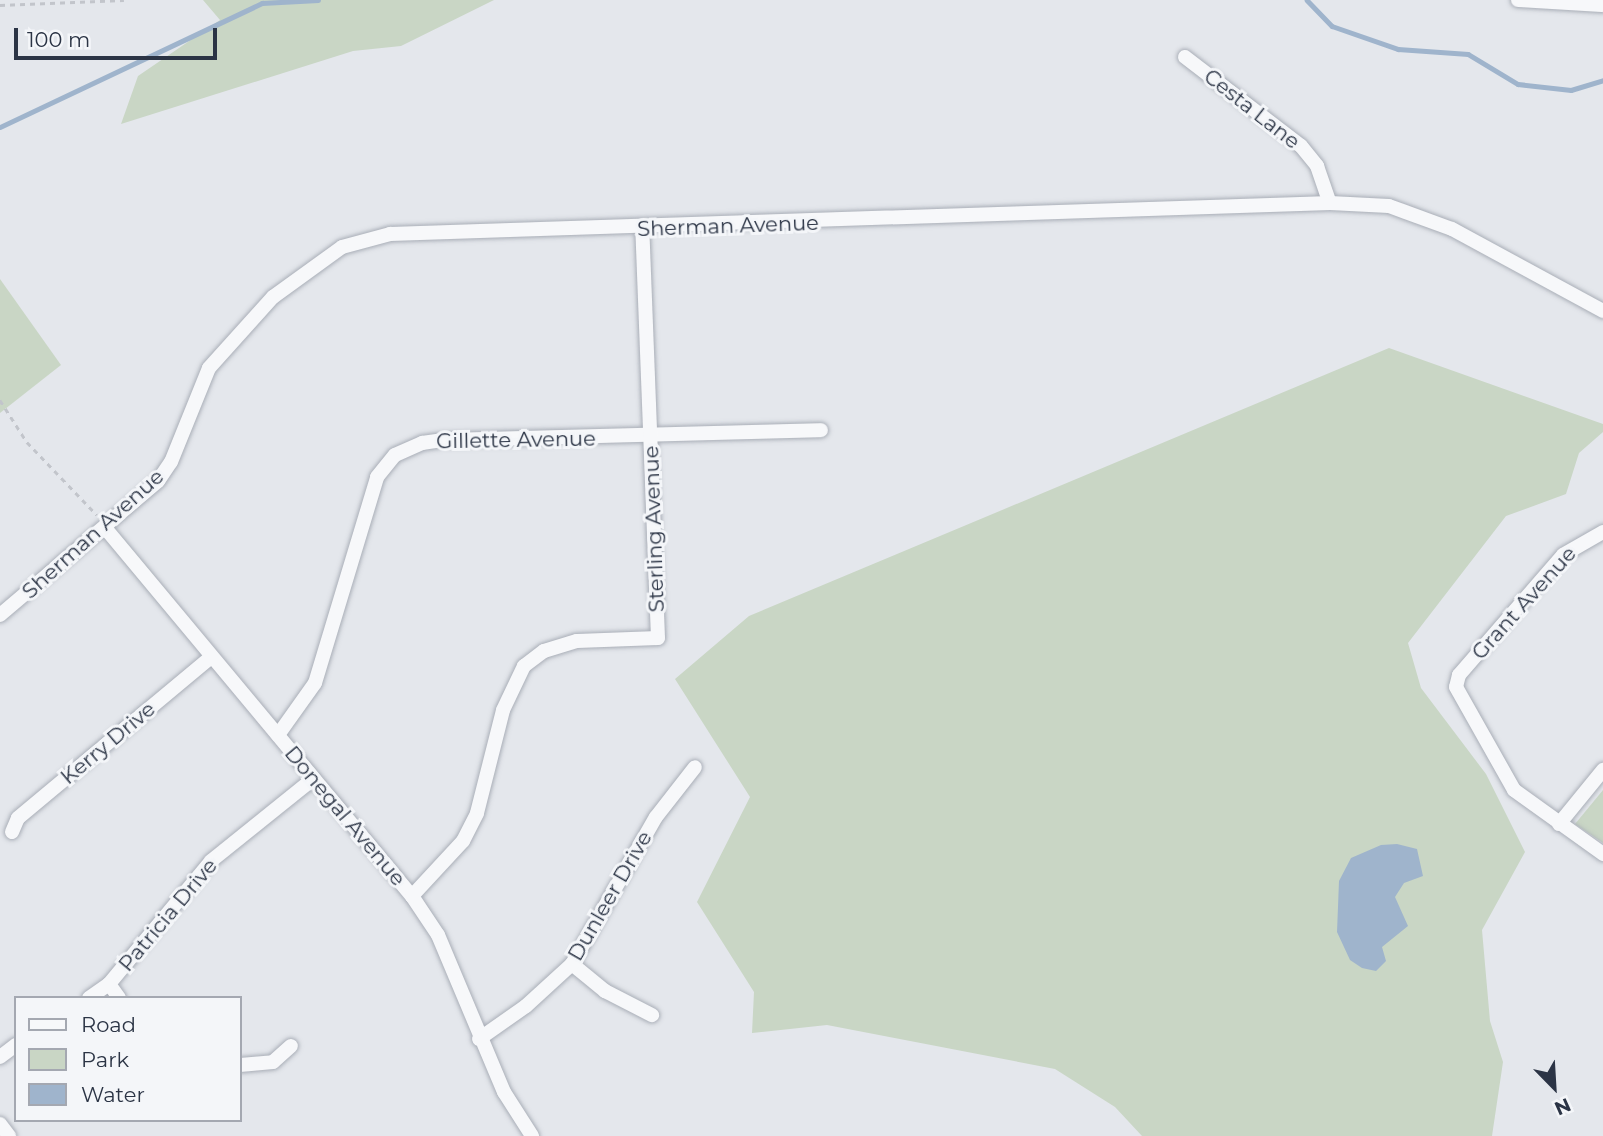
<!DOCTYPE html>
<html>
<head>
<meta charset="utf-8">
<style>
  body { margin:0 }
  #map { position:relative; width:1603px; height:1136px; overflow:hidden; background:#e4e7ec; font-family:Montserrat,sans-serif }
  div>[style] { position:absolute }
  .green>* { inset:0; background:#c9d6c5 }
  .water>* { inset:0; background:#9fb4cc }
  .stream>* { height:4.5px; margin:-2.25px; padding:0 2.25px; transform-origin:2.25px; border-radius:2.25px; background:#9fb4cc }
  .path>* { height:2.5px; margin-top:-1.25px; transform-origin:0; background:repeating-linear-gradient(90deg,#c2c5cb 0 5px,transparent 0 10px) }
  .roads { filter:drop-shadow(0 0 2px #a9aeb7) drop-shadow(0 0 2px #a9aeb7) }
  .minor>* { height:14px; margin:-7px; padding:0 7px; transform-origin:7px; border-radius:7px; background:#f7f8fa }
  span { translate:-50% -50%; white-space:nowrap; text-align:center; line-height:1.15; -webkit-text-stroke:6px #f4f6f9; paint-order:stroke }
  .street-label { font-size:21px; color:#2b3445 }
  .legend { position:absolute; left:14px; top:996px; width:228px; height:126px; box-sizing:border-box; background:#f4f6f9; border:2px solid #a4a8b1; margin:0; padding:9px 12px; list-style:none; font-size:21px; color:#2b3445 }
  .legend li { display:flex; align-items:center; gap:14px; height:35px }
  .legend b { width:35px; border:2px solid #a4a8b1 }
  .north { position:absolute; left:1519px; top:1052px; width:70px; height:70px; -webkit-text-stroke:5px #f4f6f9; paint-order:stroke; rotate:156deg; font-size:19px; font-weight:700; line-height:28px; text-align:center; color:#2b3445 }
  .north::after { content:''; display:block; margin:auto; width:24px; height:32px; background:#2b3445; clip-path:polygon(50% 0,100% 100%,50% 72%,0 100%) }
  .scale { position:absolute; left:14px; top:28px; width:203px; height:32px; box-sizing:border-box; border:4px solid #2b3445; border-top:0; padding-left:9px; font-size:21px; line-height:24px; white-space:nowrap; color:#2b3445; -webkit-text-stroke:5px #f4f6f9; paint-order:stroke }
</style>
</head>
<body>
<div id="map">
  <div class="green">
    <i style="clip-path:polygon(203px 0,494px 0,401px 46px,353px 51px,121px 124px,138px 76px,220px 20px)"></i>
    <i style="clip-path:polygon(0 279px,61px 365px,0 413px)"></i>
    <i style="clip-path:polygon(1389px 348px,1603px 424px,1603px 432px,1579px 453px,1566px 494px,1506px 516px,1408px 643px,1421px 688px,1486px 774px,1525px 852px,1482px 930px,1490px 1021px,1503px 1062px,1492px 1136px,1142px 1136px,1115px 1107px,1055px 1069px,827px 1025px,752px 1033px,754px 992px,697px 902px,750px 797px,675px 679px,749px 616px)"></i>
    <i style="clip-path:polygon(1603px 790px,1603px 843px,1575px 824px)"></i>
  </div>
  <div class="water">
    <i style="clip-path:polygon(1397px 844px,1417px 849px,1423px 876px,1404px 883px,1395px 897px,1408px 926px,1382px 947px,1386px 961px,1376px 971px,1362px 968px,1350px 960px,1337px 932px,1339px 881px,1351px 858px,1381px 845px)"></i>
  </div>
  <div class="stream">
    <i style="left:1307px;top:0;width:36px;rotate:46deg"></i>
    <i style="left:1332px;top:26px;width:70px;rotate:19.2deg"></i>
    <i style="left:1398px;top:49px;width:70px;rotate:4.1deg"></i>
    <i style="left:1468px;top:54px;width:58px;rotate:31deg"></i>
    <i style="left:1518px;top:84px;width:53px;rotate:6.5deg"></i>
    <i style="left:1571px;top:90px;width:34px;rotate:-17deg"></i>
    <i style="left:0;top:127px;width:290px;rotate:-25.3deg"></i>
    <i style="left:262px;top:3px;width:56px;rotate:-3.1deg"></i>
  </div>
  <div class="path">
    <i style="left:0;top:5px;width:124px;rotate:-2.3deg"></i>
    <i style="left:0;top:400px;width:50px;rotate:57.3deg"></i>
    <i style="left:27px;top:442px;width:101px;rotate:46.2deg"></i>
  </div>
  <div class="roads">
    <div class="minor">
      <i style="left:1518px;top:0;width:85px;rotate:3.4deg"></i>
      <i style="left:1185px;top:57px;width:146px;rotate:37.5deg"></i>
      <i style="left:1301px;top:146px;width:26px;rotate:51deg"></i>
      <i style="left:1317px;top:166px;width:39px;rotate:71deg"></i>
      <i style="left:106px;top:529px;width:478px;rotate:50.2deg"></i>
      <i style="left:412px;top:896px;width:47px;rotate:56.3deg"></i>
      <i style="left:438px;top:935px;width:170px;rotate:67.2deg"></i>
      <i style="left:504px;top:1092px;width:52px;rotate:57.5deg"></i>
      <i style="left:1603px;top:532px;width:46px;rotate:150.1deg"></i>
      <i style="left:1563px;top:555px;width:159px;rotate:130.9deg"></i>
      <i style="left:1459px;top:675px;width:12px;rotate:104deg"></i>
      <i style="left:1456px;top:687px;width:118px;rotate:60.6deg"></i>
      <i style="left:1514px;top:790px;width:110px;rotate:35.7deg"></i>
      <i style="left:0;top:615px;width:207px;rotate:-40.3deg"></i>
      <i style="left:158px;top:481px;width:23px;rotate:-56deg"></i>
      <i style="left:171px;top:462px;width:101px;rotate:-68deg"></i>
      <i style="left:209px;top:368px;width:96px;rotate:-48deg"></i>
      <i style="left:273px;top:297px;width:85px;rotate:-35.9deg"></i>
      <i style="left:342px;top:247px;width:50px;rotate:-15.2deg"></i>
      <i style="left:390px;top:234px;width:941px;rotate:-1.89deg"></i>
      <i style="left:1330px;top:203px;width:59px;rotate:2.9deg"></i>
      <i style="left:1389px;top:206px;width:67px;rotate:20.1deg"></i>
      <i style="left:1452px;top:229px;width:172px;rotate:28.5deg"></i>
      <i style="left:278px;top:735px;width:64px;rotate:-54.6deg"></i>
      <i style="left:315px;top:683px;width:215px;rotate:-73.2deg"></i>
      <i style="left:377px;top:477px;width:28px;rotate:-51deg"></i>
      <i style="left:395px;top:455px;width:30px;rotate:-24deg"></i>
      <i style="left:422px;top:443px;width:22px;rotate:-8deg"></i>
      <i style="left:444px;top:440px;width:377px;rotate:-1.5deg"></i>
      <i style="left:1559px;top:824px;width:70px;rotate:-50.8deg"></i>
      <i style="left:12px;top:832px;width:15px;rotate:-67deg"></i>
      <i style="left:18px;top:818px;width:250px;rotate:-39.8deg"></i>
      <i style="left:412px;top:896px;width:75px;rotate:-47.2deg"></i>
      <i style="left:463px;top:841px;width:31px;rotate:-63deg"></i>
      <i style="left:477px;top:813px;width:106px;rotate:-75.8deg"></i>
      <i style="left:503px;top:710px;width:49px;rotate:-64.5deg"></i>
      <i style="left:524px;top:666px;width:25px;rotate:-37deg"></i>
      <i style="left:544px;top:651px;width:34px;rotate:-17deg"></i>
      <i style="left:577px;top:641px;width:81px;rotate:-2.1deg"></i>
      <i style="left:658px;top:638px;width:409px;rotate:-92.2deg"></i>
      <i style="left:572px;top:964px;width:43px;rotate:39.3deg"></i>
      <i style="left:605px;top:991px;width:53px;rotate:27.1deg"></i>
      <i style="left:109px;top:984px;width:17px;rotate:54deg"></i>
      <i style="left:89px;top:998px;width:24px;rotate:-35deg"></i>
      <i style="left:109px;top:984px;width:160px;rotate:-50.3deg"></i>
      <i style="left:211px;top:861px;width:131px;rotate:-38.8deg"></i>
      <i style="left:479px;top:1039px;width:57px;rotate:-35.1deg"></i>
      <i style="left:526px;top:1006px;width:62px;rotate:-42.4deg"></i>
      <i style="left:572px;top:964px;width:169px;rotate:-60.3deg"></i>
      <i style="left:656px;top:817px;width:63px;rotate:-52deg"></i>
      <i style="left:0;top:1057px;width:20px;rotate:-37deg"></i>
      <i style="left:240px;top:1065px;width:33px;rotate:-5deg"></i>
      <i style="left:273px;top:1062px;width:24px;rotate:-42deg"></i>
      <i style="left:0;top:1124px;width:15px;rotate:53deg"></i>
    </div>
  </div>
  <div class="street-label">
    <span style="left:1252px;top:109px;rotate:38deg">Cesta Lane</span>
    <span style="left:728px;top:226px;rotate:-2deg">Sherman Avenue</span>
    <span style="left:516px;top:440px;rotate:-1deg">Gillette Avenue</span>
    <span style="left:654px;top:529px;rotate:-92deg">Sterling Avenue</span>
    <span style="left:93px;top:534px;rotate:-42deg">Sherman Avenue</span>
    <span style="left:1524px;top:603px;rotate:-48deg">Grant Avenue</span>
    <span style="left:108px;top:743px;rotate:-40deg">Kerry Drive</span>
    <span style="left:345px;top:816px;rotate:50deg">Donegal Avenue</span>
    <span style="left:610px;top:896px;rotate:-60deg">Dunleer Drive</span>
    <span style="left:168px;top:915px;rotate:-50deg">Patricia Drive</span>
  </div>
  <ul class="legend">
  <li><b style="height:9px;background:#f7f8fa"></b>Road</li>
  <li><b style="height:19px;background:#c9d6c5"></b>Park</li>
  <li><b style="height:19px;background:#9fb4cc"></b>Water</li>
  </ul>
  <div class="north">N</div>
  <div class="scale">100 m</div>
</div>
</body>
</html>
